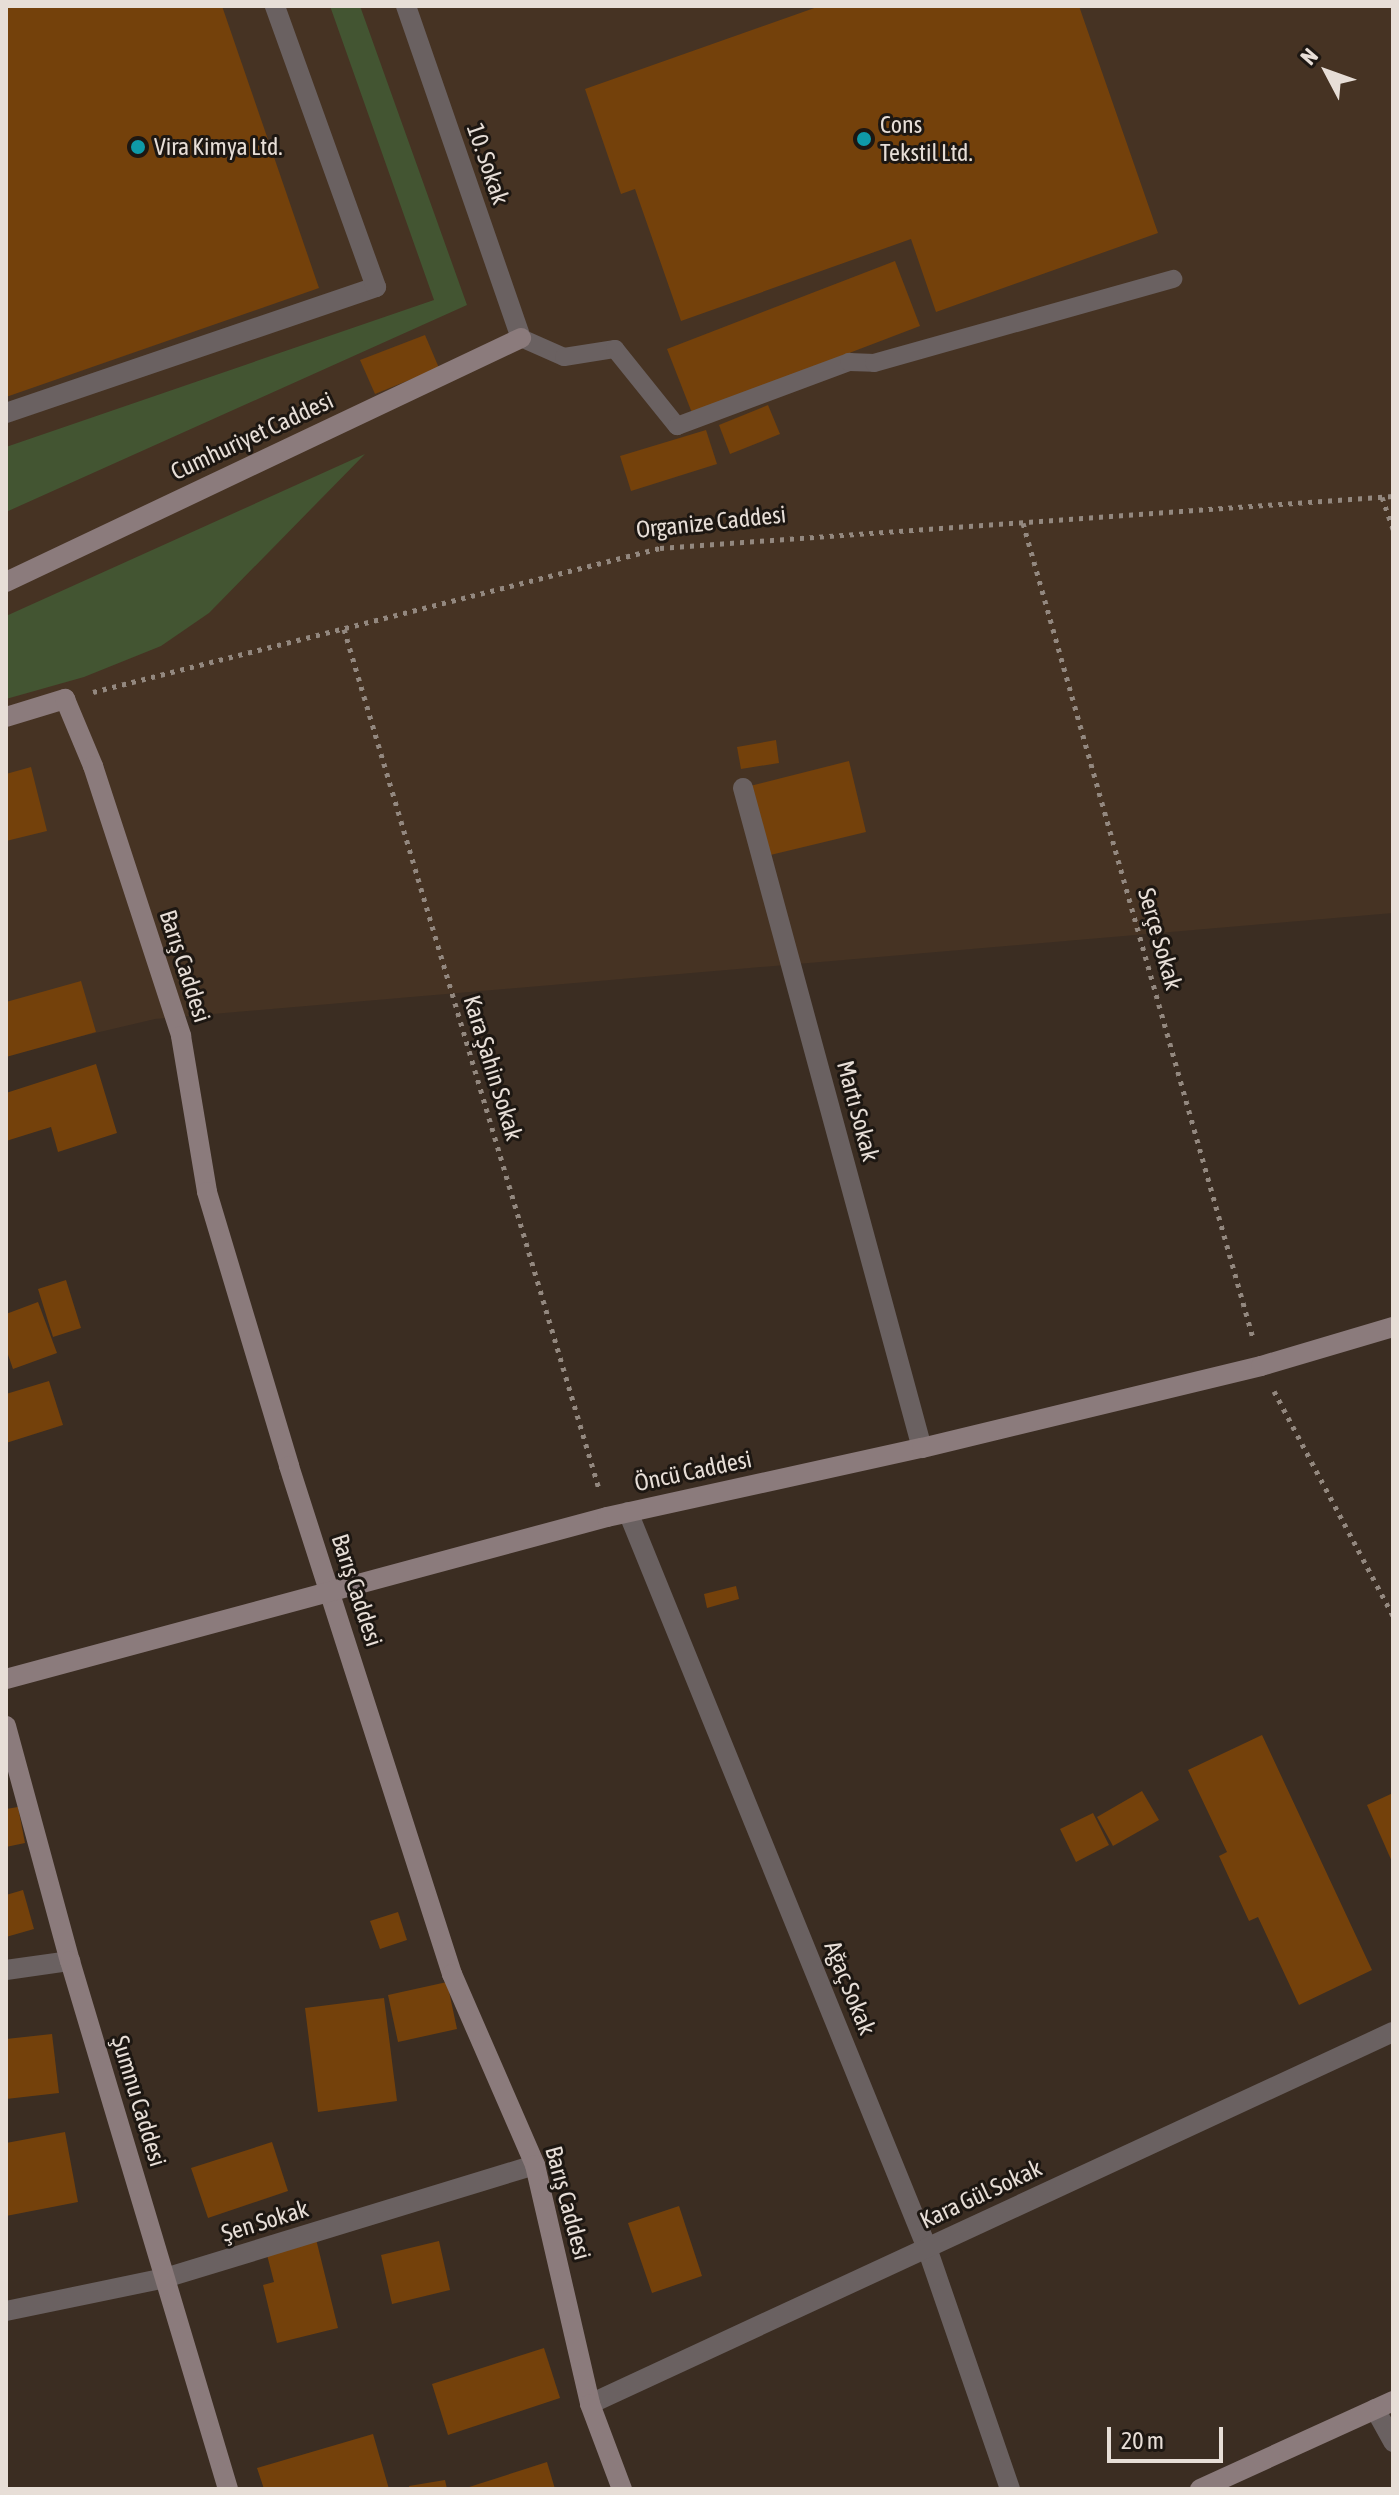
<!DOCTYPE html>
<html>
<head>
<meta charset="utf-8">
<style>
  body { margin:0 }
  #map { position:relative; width:1399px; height:2495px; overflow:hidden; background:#3b2d22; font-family:"Asap Condensed",sans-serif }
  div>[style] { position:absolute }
  .built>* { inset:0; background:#463323 }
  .green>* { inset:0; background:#435532 }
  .building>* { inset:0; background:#74410b }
  .path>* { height:5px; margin-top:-2.5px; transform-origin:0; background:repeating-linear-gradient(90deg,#93887f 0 4px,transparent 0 10px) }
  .lane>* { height:18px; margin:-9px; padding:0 9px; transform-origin:9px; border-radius:9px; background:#6a6161 }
  .street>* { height:20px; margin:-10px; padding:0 10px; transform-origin:10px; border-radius:10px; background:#6a6161 }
  .secondary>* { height:20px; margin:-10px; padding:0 10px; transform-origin:10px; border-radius:10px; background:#8b7b7c }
  .dots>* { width:22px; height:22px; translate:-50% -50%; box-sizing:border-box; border:4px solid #1d1712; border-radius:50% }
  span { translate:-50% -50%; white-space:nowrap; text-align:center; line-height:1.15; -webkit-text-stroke:6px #1d1712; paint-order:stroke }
  .poi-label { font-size:24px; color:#e7ded7 }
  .left { translate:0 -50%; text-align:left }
  .street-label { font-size:24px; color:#e7ded7 }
  .frame { position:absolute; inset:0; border:8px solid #e7ded7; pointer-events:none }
  .north { position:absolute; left:1287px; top:32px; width:80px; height:80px; -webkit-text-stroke:6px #1d1712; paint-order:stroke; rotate:311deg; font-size:22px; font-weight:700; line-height:32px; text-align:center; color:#e7ded7 }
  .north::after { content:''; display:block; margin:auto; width:28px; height:36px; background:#e7ded7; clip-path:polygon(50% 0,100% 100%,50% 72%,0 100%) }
  .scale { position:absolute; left:1107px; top:2427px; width:116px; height:36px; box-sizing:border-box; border:4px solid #e7ded7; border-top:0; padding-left:10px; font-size:24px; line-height:28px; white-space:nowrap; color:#e7ded7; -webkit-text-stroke:6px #1d1712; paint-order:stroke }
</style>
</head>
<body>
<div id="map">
  <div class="built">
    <i style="clip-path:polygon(6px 6px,1393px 6px,1393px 913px,155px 1019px,6px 1054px)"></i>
  </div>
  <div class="green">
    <i style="clip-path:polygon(330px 6px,360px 6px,467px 305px,6px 512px,6px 447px,434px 300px)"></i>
    <i style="clip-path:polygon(365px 454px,209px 613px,161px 646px,84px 677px,6px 699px,6px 616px)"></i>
  </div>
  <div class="building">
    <i style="clip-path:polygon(6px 6px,222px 6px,319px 288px,6px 397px)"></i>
    <i style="clip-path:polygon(820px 6px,1079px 6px,1158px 233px,936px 312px,911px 239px,681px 321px,635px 189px,621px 194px,585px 89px)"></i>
    <i style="clip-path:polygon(895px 261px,920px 326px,692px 413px,667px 349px)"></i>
    <i style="clip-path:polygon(425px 335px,439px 368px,375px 394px,360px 360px)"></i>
    <i style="clip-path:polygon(768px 405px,780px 434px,730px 454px,719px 425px)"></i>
    <i style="clip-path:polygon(706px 430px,717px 464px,631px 491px,620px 456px)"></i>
    <i style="clip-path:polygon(776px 740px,779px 763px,741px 769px,737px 747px)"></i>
    <i style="clip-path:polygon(849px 761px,866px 832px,754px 859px,738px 789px)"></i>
    <i style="clip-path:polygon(31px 767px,47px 831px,6px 841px,6px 774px)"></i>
    <i style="clip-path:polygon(81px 981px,96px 1032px,6px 1057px,6px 1002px)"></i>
    <i style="clip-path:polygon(96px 1064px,117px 1133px,58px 1152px,51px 1127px,6px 1141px,6px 1093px)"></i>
    <i style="clip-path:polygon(66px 1280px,81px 1328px,53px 1337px,38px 1289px)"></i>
    <i style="clip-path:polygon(38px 1302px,57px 1353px,13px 1369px,6px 1349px,6px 1314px)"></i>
    <i style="clip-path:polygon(49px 1381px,63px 1425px,6px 1443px,6px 1394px)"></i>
    <i style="clip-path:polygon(736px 1586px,739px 1599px,707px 1608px,704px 1594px)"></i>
    <i style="clip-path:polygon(1262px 1735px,1372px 1970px,1299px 2005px,1258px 1917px,1249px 1921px,1219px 1856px,1227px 1852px,1188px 1770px)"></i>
    <i style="clip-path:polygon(1142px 1791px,1159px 1820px,1113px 1846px,1097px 1817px)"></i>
    <i style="clip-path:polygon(1393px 1793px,1393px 1864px,1367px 1805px)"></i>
    <i style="clip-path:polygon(18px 1807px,25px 1843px,6px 1847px,6px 1809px)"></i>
    <i style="clip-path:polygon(1093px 1813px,1109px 1845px,1076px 1862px,1060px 1829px)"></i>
    <i style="clip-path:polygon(23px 1890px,34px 1929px,6px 1937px,6px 1895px)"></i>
    <i style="clip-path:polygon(398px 1912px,407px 1940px,380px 1949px,370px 1921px)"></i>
    <i style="clip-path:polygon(447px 1982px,457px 2029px,398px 2042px,388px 1995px)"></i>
    <i style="clip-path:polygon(384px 1998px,397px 2101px,318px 2112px,305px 2008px)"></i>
    <i style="clip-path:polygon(52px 2034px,59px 2093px,6px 2099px,6px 2039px)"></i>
    <i style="clip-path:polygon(65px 2132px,78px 2202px,6px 2216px,6px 2143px)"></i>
    <i style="clip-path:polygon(272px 2142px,288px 2191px,208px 2218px,191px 2168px)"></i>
    <i style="clip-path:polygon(679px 2206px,702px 2276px,652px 2293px,628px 2223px)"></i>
    <i style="clip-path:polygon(316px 2239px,338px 2328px,277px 2343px,263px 2285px,274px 2282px,266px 2251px)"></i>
    <i style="clip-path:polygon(439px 2241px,450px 2290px,392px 2304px,381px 2255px)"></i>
    <i style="clip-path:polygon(544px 2348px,560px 2398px,448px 2435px,432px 2384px)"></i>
    <i style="clip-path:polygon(373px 2434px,389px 2489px,264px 2489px,257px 2468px)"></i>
    <i style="clip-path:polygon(547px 2462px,555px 2489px,466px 2489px,466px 2488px)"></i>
    <i style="clip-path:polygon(445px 2480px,447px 2489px,410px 2489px,409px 2486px)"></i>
  </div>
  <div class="path">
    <i style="left:1382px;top:497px;width:34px;rotate:71deg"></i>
    <i style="left:1023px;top:523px;width:847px;rotate:74.24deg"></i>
    <i style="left:344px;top:629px;width:897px;rotate:73.48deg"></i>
    <i style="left:93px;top:692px;width:585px;rotate:-14.25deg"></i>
    <i style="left:660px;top:548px;width:735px;rotate:-4.06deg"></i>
    <i style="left:1274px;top:1391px;width:255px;rotate:62.1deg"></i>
  </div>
  <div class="lane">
    <i style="left:521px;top:338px;width:47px;rotate:23.8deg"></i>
    <i style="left:564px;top:357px;width:52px;rotate:-8.9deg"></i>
    <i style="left:615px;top:349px;width:99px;rotate:51.2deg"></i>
    <i style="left:677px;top:426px;width:184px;rotate:-20.4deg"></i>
    <i style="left:849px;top:362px;width:25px;rotate:2deg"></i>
    <i style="left:874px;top:363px;width:311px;rotate:-15.7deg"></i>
  </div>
  <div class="street">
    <i style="left:406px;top:6px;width:351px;rotate:70.9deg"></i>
    <i style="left:6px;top:413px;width:391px;rotate:-18.8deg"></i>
    <i style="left:376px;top:287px;width:299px;rotate:-109.8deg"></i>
    <i style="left:743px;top:788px;width:684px;rotate:74.83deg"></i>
    <i style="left:628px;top:1512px;width:794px;rotate:67.89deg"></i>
    <i style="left:927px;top:2248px;width:255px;rotate:71deg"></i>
    <i style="left:6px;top:1970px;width:65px;rotate:-8deg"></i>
    <i style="left:6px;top:2311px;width:162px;rotate:-11.7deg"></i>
    <i style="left:165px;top:2278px;width:387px;rotate:-17deg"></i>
    <i style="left:590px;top:2404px;width:885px;rotate:-24.86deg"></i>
    <i style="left:1375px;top:2409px;width:38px;rotate:61deg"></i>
  </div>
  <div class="secondary">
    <i style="left:6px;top:582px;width:570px;rotate:-25.35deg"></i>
    <i style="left:6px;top:717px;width:62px;rotate:-17deg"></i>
    <i style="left:65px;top:699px;width:73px;rotate:67.3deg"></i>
    <i style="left:93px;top:766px;width:284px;rotate:71.9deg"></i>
    <i style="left:181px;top:1036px;width:158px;rotate:80.5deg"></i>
    <i style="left:207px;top:1192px;width:286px;rotate:73.3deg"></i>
    <i style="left:289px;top:1466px;width:534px;rotate:72.21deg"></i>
    <i style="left:452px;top:1974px;width:208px;rotate:66.5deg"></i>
    <i style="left:535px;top:2165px;width:245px;rotate:77deg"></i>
    <i style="left:590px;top:2404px;width:91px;rotate:69.4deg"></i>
    <i style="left:6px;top:1679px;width:622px;rotate:-15.09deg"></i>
    <i style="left:607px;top:1517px;width:322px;rotate:-12.4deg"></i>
    <i style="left:922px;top:1448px;width:349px;rotate:-13.6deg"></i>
    <i style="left:1261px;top:1366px;width:138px;rotate:-16.5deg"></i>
    <i style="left:6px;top:1726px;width:244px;rotate:74.8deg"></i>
    <i style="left:70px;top:1961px;width:551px;rotate:73.34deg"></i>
    <i style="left:1200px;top:2489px;width:212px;rotate:-24.5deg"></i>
  </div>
  <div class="dots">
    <i style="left:864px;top:139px;background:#0f9aa8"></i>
    <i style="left:138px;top:147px;background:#0f9aa8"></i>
  </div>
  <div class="poi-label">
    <span class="left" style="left:880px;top:139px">Cons<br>Tekstil Ltd.</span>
    <span class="left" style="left:154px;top:147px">Vira Kimya Ltd.</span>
  </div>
  <div class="street-label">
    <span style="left:488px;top:164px;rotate:71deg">10. Sokak</span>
    <span style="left:252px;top:436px;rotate:-25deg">Cumhuriyet Caddesi</span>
    <span style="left:711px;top:522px;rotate:-6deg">Organize Caddesi</span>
    <span style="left:1160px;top:939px;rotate:74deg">Serçe Sokak</span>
    <span style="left:185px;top:966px;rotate:72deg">Barış Caddesi</span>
    <span style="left:493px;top:1068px;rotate:73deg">Kara Şahin Sokak</span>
    <span style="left:858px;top:1111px;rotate:75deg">Martı Sokak</span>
    <span style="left:693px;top:1471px;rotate:-12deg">Öncü Caddesi</span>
    <span style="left:357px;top:1590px;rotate:72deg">Barış Caddesi</span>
    <span style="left:850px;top:1988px;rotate:68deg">Ağaç Sokak</span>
    <span style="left:139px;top:2101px;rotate:73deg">Şumnu Caddesi</span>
    <span style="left:981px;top:2194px;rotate:-25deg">Kara Gül Sokak</span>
    <span style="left:568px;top:2203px;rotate:75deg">Barış Caddesi</span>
    <span style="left:265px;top:2221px;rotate:-17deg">Şen Sokak</span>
  </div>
  <div class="frame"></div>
  <div class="north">N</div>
  <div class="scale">20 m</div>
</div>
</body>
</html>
